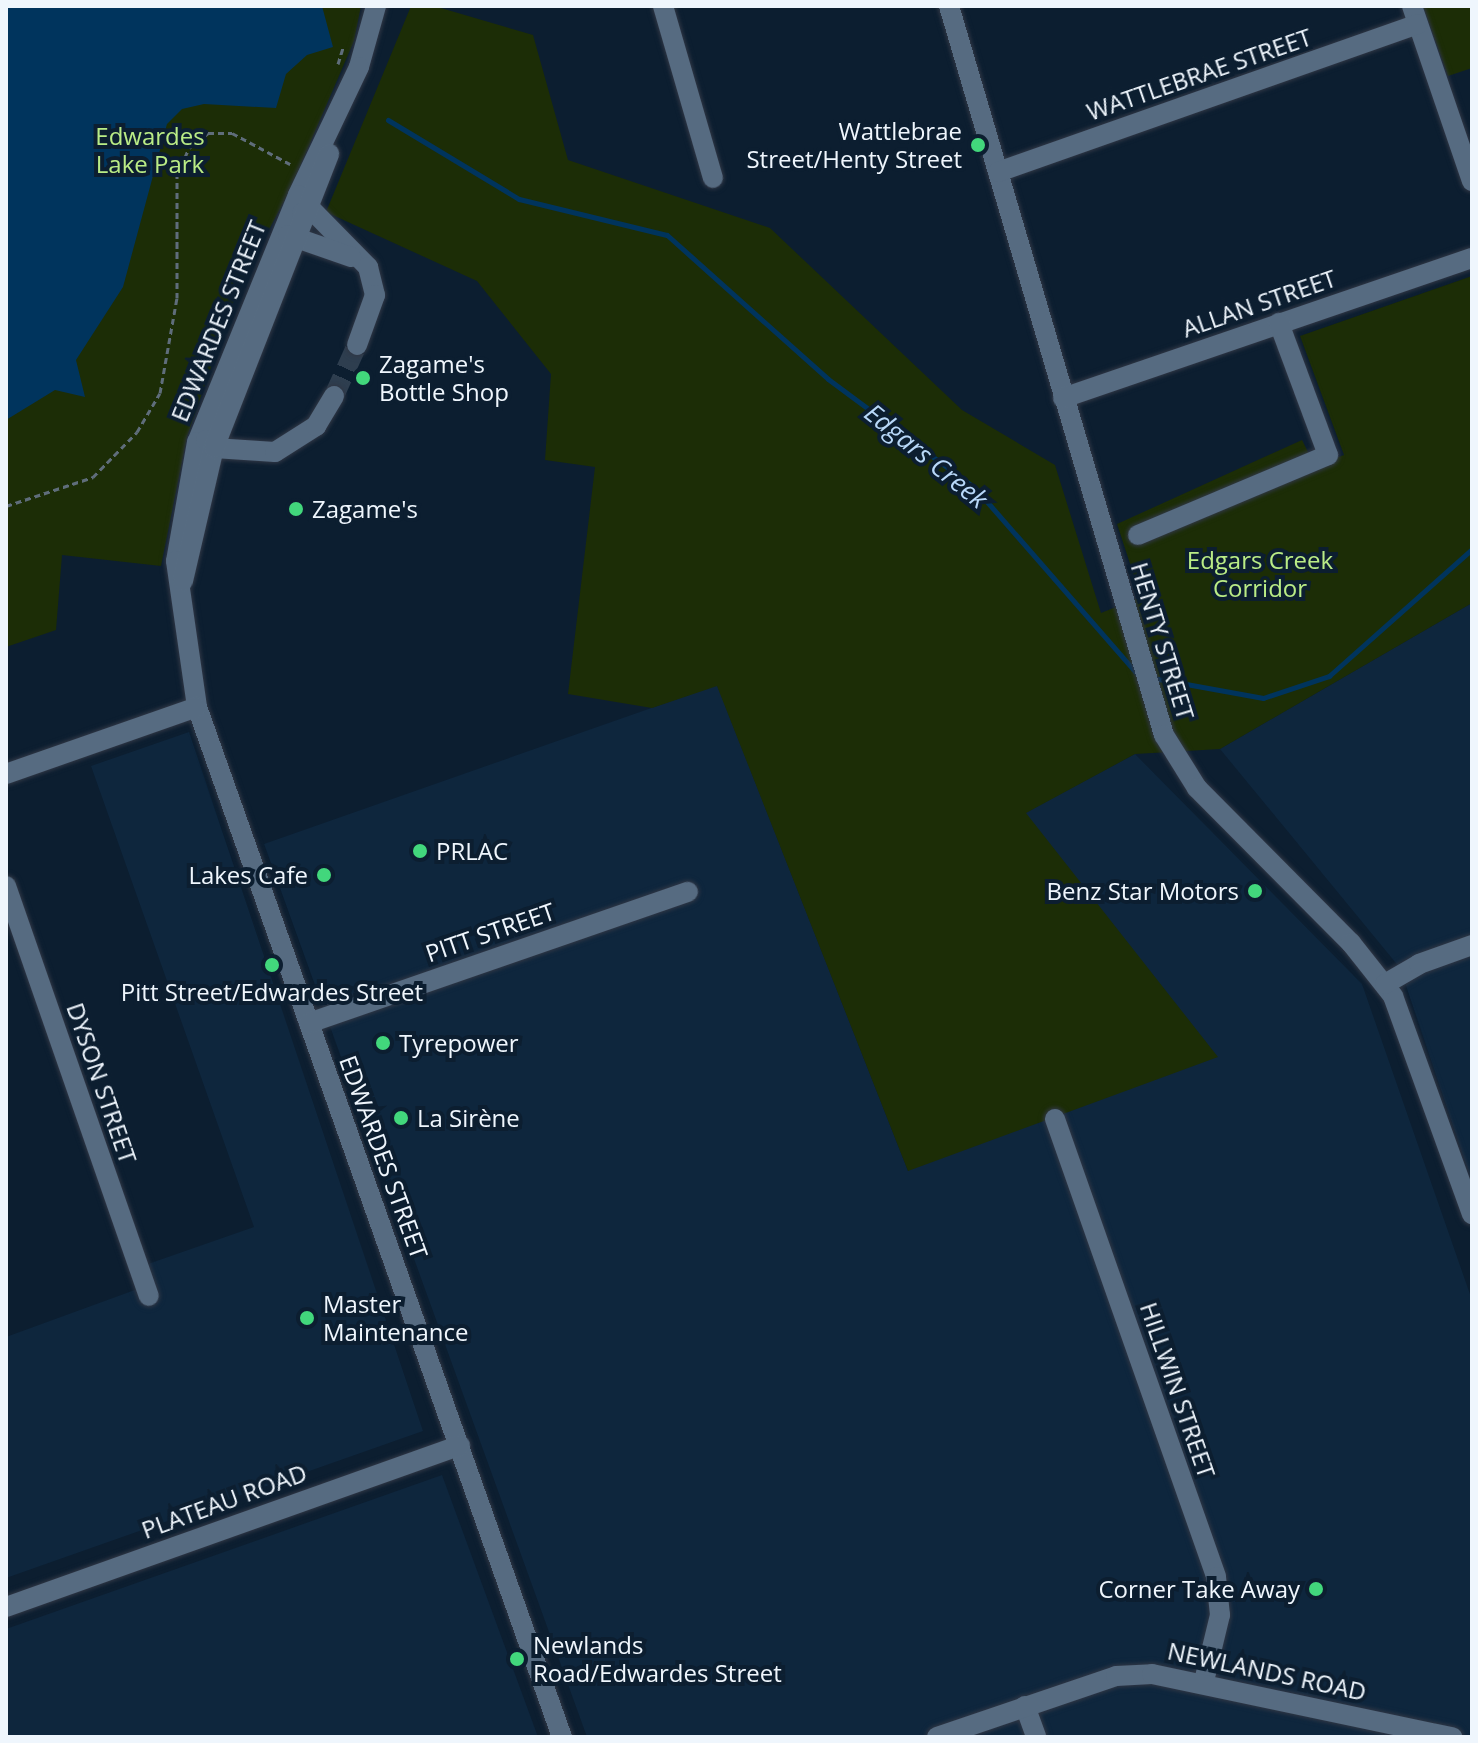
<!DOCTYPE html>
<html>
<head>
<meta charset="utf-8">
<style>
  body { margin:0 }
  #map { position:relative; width:1478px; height:1743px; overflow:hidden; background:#0c1e30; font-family:"Open Sans",sans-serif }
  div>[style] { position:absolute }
  .built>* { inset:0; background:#0e263d }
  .green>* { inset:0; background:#1c2d06 }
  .water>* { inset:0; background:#00345d }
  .stream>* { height:5px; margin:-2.5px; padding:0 2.5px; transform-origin:2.5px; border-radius:2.5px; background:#00345d }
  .minor-tunnel>* { height:20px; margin-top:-10px; transform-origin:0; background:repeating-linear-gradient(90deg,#2e3e4f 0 20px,transparent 0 30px) }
  .path>* { height:3px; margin-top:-1.5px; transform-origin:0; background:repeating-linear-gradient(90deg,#5f6d7b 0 6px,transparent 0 10px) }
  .roads { filter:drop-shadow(0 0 2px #303745) drop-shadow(0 0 2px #303745) }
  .minor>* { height:20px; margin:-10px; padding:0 10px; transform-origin:10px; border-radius:10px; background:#566b81 }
  .dots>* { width:22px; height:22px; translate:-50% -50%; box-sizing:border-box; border:4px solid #0c1e30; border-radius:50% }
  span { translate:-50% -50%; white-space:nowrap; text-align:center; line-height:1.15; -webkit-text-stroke:8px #0c1e30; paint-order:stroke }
  .street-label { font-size:24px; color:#eff6fd }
  .poi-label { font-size:24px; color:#eff6fd }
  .right { translate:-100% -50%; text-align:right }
  .left { translate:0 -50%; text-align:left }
  .park-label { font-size:24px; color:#baec86 }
  .water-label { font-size:26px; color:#b8d8f8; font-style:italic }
  .frame { position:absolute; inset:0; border:8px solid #eff6fd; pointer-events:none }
</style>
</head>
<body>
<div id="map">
  <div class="built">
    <i style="clip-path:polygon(1472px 603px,1472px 1182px,1400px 968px,1220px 749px)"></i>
    <i style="clip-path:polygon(717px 685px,908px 1171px,1025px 813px,1135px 754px,1362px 984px,1472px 1300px,1472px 1737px,587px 1737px,264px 844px)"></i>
    <i style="clip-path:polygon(189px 732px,423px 1431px,6px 1578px,6px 1337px,154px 1283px,148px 1264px,254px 1227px,91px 766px)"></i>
    <i style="clip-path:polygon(442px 1475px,538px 1737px,6px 1737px,6px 1629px)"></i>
  </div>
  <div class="green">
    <i style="clip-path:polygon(6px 6px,361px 6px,354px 41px,289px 192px,239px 286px,187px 437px,161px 566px,62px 555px,56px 630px,6px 647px)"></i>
    <i style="clip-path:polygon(411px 6px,434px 6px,533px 35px,568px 160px,770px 228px,962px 410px,1055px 465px,1101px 613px,1141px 597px,1117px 524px,1302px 440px,1315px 466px,1344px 455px,1300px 336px,1472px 276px,1472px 603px,1220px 749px,1135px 754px,1026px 813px,1218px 1057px,908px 1171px,717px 686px,652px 708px,568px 694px,595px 467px,545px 460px,551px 374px,477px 281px,326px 212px)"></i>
    <i style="clip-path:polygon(1423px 6px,1472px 6px,1472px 68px,1448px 76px)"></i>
  </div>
  <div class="water">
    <i style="clip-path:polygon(6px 6px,322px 6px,333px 47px,307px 55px,286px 74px,276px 108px,204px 104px,182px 109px,167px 124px,123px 287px,76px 360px,85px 397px,55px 390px,6px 420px)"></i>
  </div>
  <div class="stream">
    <i style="left:388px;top:120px;width:153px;rotate:31.1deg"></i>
    <i style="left:519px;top:199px;width:152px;rotate:13.7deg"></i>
    <i style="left:667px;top:235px;width:216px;rotate:41.8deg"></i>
    <i style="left:828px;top:379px;width:183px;rotate:36.6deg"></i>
    <i style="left:975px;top:488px;width:249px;rotate:48.9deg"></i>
    <i style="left:1153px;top:678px;width:112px;rotate:10.3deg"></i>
    <i style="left:1263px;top:698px;width:70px;rotate:-18.4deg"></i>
    <i style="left:1329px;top:676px;width:191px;rotate:-41.6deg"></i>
  </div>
  <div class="minor-tunnel">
    <i style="left:334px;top:396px;width:56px;rotate:-65.7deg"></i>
  </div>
  <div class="path">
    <i style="left:338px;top:64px;width:17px;rotate:-73deg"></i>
    <i style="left:6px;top:506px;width:92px;rotate:-18.4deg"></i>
    <i style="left:93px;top:477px;width:63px;rotate:-45.6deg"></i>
    <i style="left:137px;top:432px;width:45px;rotate:-59.5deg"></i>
    <i style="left:160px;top:393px;width:97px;rotate:-79.9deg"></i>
    <i style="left:177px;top:298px;width:122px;rotate:-90deg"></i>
    <i style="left:177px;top:176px;width:30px;rotate:-67deg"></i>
    <i style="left:189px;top:148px;width:24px;rotate:-38deg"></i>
    <i style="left:208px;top:133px;width:24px"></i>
    <i style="left:232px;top:133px;width:66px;rotate:28.1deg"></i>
  </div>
  <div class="roads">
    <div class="minor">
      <i style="left:376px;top:6px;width:63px;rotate:105.6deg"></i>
      <i style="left:359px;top:67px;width:142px;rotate:115.5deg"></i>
      <i style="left:298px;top:195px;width:267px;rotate:112.2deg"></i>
      <i style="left:197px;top:442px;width:121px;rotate:100deg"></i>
      <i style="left:176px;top:561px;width:148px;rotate:81.8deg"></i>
      <i style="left:197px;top:707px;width:1093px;rotate:70.49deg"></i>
      <i style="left:663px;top:6px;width:179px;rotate:73.8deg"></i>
      <i style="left:949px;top:6px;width:760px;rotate:73.57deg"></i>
      <i style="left:1164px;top:735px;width:62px;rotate:58.1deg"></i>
      <i style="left:1197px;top:788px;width:218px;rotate:45.2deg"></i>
      <i style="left:1351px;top:943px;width:68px;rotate:51.6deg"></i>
      <i style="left:1393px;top:996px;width:232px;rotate:70.1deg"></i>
      <i style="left:1412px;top:6px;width:185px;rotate:71.1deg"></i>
      <i style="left:998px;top:172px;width:445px;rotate:-19.4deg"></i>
      <i style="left:302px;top:213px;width:9px;rotate:-32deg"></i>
      <i style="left:310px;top:208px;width:83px;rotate:45.5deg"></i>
      <i style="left:368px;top:267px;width:29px;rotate:76deg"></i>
      <i style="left:375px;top:295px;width:53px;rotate:109.8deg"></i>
      <i style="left:288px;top:235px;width:67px;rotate:19.2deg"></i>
      <i style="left:1063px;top:398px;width:432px;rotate:-18.9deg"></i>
      <i style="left:206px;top:440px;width:11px;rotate:45deg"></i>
      <i style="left:214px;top:448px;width:61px;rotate:3.8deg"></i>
      <i style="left:275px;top:452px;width:49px;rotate:-32.4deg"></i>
      <i style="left:316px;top:426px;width:35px;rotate:-59deg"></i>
      <i style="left:1138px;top:535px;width:206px;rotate:-22.8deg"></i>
      <i style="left:1328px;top:455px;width:141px;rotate:-110.4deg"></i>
      <i style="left:183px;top:581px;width:137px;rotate:-76.9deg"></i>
      <i style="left:214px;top:448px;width:316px;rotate:-68.6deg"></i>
      <i style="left:6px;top:774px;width:202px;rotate:-19.3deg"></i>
      <i style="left:6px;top:886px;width:434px;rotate:70.8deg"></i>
      <i style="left:1385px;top:984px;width:39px;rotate:-30deg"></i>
      <i style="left:1419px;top:964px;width:56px;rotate:-19.7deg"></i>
      <i style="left:309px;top:1023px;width:401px;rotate:-19.1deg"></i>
      <i style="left:1055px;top:1119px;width:485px;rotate:70.6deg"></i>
      <i style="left:1216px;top:1577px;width:38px;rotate:84deg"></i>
      <i style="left:1220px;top:1615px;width:68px;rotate:103.6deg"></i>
      <i style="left:6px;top:1607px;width:482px;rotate:-19.6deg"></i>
      <i style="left:1025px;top:1706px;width:33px;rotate:70deg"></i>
      <i style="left:937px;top:1737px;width:189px;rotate:-18.8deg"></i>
      <i style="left:1116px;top:1676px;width:36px;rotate:-3deg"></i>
      <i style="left:1152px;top:1674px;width:307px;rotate:11.9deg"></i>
    </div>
  </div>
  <div class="dots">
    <i style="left:978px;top:145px;background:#42d77c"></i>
    <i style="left:363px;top:378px;background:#42d77c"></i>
    <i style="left:296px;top:509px;background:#42d77c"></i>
    <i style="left:420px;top:851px;background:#42d77c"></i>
    <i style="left:324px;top:875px;background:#42d77c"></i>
    <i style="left:1255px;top:891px;background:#42d77c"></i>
    <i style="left:272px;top:965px;background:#42d77c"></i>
    <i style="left:383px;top:1043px;background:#42d77c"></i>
    <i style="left:401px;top:1118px;background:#42d77c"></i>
    <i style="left:307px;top:1318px;background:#42d77c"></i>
    <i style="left:1316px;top:1589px;background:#42d77c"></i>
    <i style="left:517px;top:1659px;background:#42d77c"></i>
  </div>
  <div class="street-label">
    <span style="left:1199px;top:74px;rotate:-19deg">WATTLEBRAE STREET</span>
    <span style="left:1259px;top:303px;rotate:-19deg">ALLAN STREET</span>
    <span style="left:218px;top:321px;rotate:-68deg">EDWARDES STREET</span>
    <span style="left:1163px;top:641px;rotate:73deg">HENTY STREET</span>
    <span style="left:490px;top:932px;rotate:-19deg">PITT STREET</span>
    <span style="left:102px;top:1083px;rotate:71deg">DYSON STREET</span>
    <span style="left:384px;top:1157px;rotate:70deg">EDWARDES STREET</span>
    <span style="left:1178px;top:1390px;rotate:71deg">HILLWIN STREET</span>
    <span style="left:224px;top:1501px;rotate:-20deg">PLATEAU ROAD</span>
    <span style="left:1267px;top:1671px;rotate:12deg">NEWLANDS ROAD</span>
  </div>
  <div class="poi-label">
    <span class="right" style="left:962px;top:145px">Wattlebrae<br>Street/Henty Street</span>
    <span class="left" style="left:379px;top:378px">Zagame's<br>Bottle Shop</span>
    <span class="left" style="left:312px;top:509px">Zagame's</span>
    <span class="left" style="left:436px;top:851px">PRLAC</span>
    <span class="right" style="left:308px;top:875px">Lakes Cafe</span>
    <span class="right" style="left:1239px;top:891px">Benz Star Motors</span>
    <span style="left:272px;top:992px">Pitt Street/Edwardes Street</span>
    <span class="left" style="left:399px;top:1043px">Tyrepower</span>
    <span class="left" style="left:417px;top:1118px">La Sirène</span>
    <span class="left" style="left:323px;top:1318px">Master<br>Maintenance</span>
    <span class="right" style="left:1300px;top:1589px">Corner Take Away</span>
    <span class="left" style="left:533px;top:1659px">Newlands<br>Road/Edwardes Street</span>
  </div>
  <div class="park-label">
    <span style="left:150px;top:150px">Edwardes<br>Lake Park</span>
    <span style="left:1260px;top:574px">Edgars Creek<br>Corridor</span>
  </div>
  <div class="water-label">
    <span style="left:926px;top:456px;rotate:39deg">Edgars Creek</span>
  </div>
  <div class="frame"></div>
</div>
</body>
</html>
